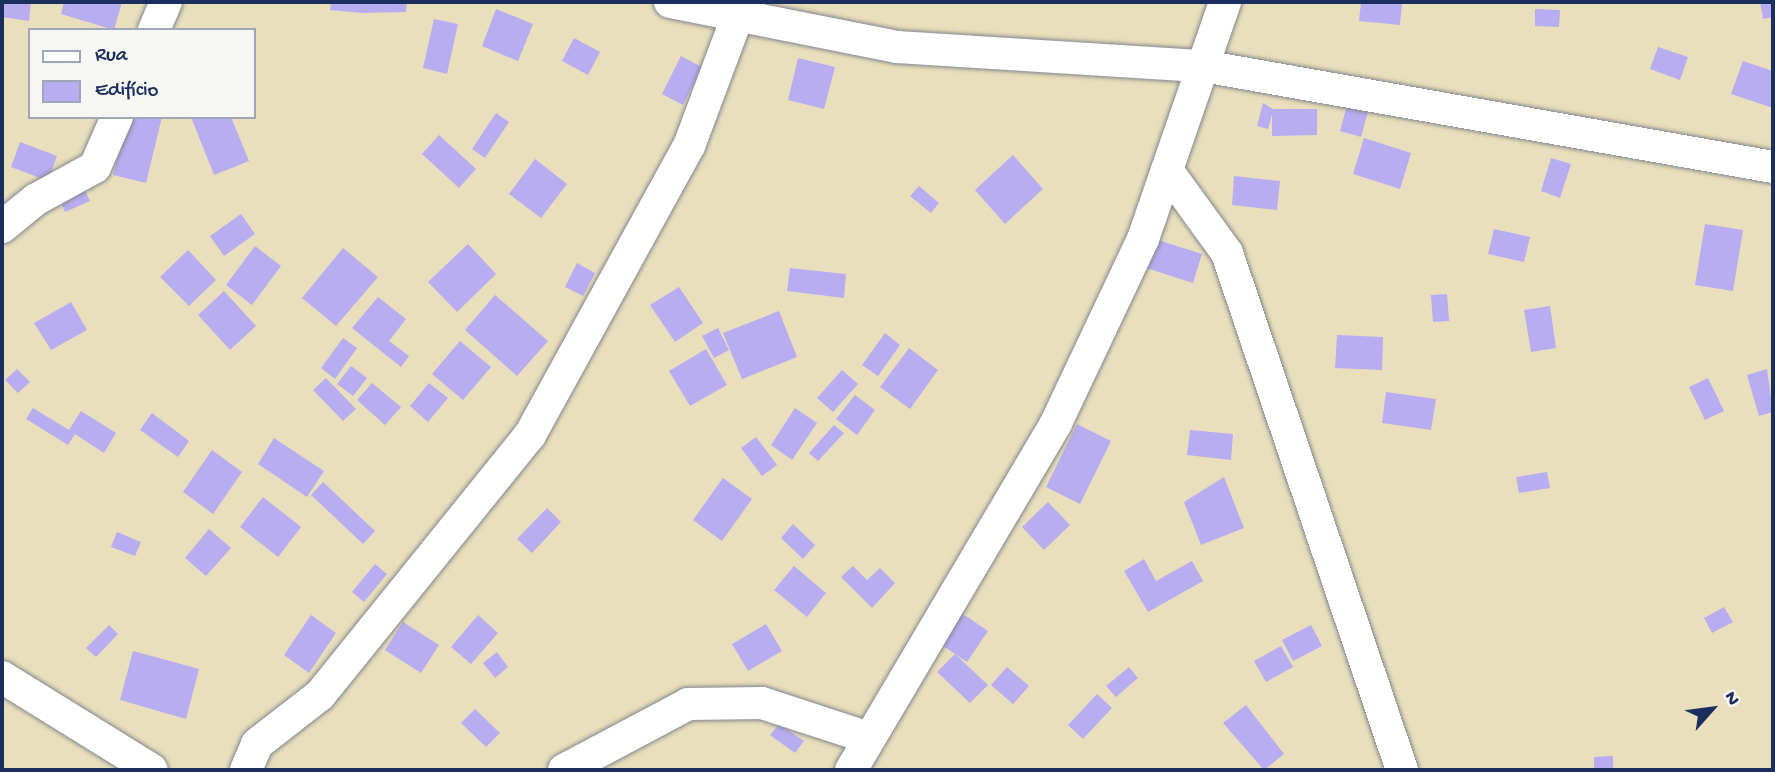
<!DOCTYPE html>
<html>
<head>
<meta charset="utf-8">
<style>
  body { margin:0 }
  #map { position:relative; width:1775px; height:772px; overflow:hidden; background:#eadfbc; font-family:"Gochi Hand",sans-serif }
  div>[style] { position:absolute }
  .building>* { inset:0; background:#b8adf1 }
  .roads { filter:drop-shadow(0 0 2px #82878d) drop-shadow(0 0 2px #82878d) }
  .street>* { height:32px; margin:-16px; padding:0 16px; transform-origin:16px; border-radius:16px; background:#fff }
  span { translate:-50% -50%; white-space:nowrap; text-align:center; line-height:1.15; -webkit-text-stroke:6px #f6f6f2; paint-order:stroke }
  .frame { position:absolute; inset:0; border:4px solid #1b2f5e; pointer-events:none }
  .legend { position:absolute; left:28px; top:28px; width:228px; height:91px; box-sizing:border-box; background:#f6f6f2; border:2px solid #9ea6b7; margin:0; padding:9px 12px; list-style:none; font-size:21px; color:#1b2f5e }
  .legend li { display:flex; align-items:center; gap:14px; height:35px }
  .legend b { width:35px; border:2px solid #9ea6b7 }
  .north { position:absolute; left:1677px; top:674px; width:70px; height:70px; -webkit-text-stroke:5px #f6f6f2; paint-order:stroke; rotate:62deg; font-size:19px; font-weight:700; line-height:28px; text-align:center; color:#1b2f5e }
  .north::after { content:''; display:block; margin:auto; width:24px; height:32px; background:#1b2f5e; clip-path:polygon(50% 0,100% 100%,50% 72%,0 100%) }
</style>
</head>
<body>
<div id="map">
  <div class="building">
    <i style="clip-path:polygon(2px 2px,31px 2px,29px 21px,2px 17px)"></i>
    <i style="clip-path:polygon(64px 2px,122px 2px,114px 30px,61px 14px)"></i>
    <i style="clip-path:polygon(331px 2px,407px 2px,406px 12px,362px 13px,330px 10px)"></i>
    <i style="clip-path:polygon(1361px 2px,1402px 2px,1400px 25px,1359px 21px)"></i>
    <i style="clip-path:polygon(1760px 2px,1773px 2px,1773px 17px,1763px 19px)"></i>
    <i style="clip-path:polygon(496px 9px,533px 24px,518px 61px,482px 46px)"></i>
    <i style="clip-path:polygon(1535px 9px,1560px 10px,1559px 27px,1535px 26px)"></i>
    <i style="clip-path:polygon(434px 19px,458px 24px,447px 74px,423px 68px)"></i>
    <i style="clip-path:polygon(574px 38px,600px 52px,588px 75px,562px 61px)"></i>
    <i style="clip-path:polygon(1658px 47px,1688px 57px,1680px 80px,1650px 69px)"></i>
    <i style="clip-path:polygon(681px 56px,702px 67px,683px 105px,662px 94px)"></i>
    <i style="clip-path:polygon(798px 58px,835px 67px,824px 109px,788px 100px)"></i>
    <i style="clip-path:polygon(1743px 61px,1773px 71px,1773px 108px,1731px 94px)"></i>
    <i style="clip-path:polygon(1263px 103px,1273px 109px,1317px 109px,1317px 135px,1272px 136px,1272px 114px,1268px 129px,1257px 126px)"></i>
    <i style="clip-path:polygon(1347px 105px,1368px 111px,1361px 137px,1340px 131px)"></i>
    <i style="clip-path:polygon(496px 113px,509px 122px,485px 158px,472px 149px)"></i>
    <i style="clip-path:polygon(127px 117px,162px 117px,146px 183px,113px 175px)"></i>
    <i style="clip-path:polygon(191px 117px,231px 117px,249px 161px,214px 175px)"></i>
    <i style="clip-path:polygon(439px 135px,476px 169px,459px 188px,422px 154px)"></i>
    <i style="clip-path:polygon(1364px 138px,1411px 153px,1400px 189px,1353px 174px)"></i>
    <i style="clip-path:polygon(20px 142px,57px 156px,48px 181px,11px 167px)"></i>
    <i style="clip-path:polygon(1013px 155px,1043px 189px,1005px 224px,975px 190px)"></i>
    <i style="clip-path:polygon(1551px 158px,1571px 164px,1560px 198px,1541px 191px)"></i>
    <i style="clip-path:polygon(535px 159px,567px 184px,541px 218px,509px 194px)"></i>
    <i style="clip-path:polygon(1234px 176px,1280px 181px,1277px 210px,1232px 205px)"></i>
    <i style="clip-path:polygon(83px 186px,90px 201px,65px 212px,58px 197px)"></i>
    <i style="clip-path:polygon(919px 186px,939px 203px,931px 213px,910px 196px)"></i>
    <i style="clip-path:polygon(241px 214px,255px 234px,224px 256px,210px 236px)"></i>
    <i style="clip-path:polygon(1705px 224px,1743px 230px,1733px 291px,1695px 285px)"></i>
    <i style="clip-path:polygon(1494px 229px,1530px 237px,1524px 262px,1488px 254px)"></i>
    <i style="clip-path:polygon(1155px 239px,1202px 254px,1193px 283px,1146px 268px)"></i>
    <i style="clip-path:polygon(468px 244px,496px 274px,457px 312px,428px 282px)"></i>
    <i style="clip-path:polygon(255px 246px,281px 266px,252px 305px,226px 285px)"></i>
    <i style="clip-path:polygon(343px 248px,378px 277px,336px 326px,302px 298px)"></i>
    <i style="clip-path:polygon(188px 250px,216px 280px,189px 306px,160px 277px)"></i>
    <i style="clip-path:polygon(577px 263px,595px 273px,583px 296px,565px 287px)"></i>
    <i style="clip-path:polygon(790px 268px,846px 274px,844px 298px,787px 291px)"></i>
    <i style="clip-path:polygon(679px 287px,703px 323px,675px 342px,650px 305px)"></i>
    <i style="clip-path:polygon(224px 291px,256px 326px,230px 350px,198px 315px)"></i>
    <i style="clip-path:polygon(1447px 294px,1449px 321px,1433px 322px,1431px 295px)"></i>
    <i style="clip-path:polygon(495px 295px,548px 341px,517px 376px,465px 330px)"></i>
    <i style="clip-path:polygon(378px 297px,406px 319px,389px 341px,409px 356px,401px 367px,352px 328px)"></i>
    <i style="clip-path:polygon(71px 302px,87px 330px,51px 350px,34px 323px)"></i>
    <i style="clip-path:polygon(1550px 306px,1556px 348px,1531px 352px,1524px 310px)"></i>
    <i style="clip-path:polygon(779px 311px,797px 357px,742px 379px,723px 333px)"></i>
    <i style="clip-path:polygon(718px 328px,729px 350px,714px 358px,702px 336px)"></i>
    <i style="clip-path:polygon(885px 333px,900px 345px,878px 376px,862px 365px)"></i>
    <i style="clip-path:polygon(1337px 335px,1383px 337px,1382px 370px,1335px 368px)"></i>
    <i style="clip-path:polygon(343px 338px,357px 348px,335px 379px,321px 368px)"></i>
    <i style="clip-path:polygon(460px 341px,491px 367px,463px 400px,432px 374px)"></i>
    <i style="clip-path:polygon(909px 348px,938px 370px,910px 409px,880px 387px)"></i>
    <i style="clip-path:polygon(706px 349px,727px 385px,690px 406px,669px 371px)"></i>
    <i style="clip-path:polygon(351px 366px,367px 378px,353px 396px,337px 384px)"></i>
    <i style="clip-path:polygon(17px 369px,30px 382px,18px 393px,5px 380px)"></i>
    <i style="clip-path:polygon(1767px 369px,1773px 412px,1759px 416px,1747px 375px)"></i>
    <i style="clip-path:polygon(842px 370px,858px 384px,833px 412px,817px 398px)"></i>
    <i style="clip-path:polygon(326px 378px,356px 409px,343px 421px,313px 390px)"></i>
    <i style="clip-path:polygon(1708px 378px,1724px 411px,1705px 420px,1689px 387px)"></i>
    <i style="clip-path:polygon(372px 383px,401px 407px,385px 425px,357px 400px)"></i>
    <i style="clip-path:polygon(429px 383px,448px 398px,428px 422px,410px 406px)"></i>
    <i style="clip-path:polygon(1386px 392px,1436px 399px,1431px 430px,1382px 423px)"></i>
    <i style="clip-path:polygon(855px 395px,875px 410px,857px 435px,836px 419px)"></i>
    <i style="clip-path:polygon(33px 408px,69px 430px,81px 411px,116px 433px,104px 453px,75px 434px,68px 445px,26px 419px)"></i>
    <i style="clip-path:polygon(795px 408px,817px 423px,792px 460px,771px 445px)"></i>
    <i style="clip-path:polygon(152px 413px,189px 441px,178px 457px,140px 430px)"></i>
    <i style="clip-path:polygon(1077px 424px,1111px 441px,1080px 504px,1046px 487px)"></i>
    <i style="clip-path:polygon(834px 425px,844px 433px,818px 461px,809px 453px)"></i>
    <i style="clip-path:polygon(1190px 430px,1233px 434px,1231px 460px,1187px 455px)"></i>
    <i style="clip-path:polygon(756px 437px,777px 465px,762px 476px,741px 448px)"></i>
    <i style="clip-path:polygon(274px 438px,324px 471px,307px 497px,258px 464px)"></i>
    <i style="clip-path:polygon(212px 450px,242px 472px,213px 514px,183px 492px)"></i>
    <i style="clip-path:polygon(1547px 472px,1550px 488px,1519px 493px,1516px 477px)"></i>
    <i style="clip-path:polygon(1224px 477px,1244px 528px,1201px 545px,1184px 502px)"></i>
    <i style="clip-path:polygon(723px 478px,752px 499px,722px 541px,693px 520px)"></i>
    <i style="clip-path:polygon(323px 482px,375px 531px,363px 544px,311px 495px)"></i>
    <i style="clip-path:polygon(263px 497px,301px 527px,278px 557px,240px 527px)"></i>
    <i style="clip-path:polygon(1048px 502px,1070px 525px,1044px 550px,1022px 527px)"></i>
    <i style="clip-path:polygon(547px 508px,561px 522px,532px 553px,517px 539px)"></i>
    <i style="clip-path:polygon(793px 524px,815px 545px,803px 559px,781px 538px)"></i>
    <i style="clip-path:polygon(209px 529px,231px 548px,206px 576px,185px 558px)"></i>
    <i style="clip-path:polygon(117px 532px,141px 542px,135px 556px,111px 547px)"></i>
    <i style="clip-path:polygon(1144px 559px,1156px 581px,1192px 561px,1203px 581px,1148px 612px,1124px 571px)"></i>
    <i style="clip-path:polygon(375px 564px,387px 574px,364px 602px,352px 592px)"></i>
    <i style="clip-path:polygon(794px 566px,826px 593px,807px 617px,774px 590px)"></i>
    <i style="clip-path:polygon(853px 566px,867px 580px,880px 568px,895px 583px,872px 608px,841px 577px)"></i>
    <i style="clip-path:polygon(1724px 607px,1733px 622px,1712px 633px,1704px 618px)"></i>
    <i style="clip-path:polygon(957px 610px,988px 631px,967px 662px,936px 641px)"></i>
    <i style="clip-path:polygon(311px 615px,336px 633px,309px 673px,284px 655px)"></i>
    <i style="clip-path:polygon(478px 615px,498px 633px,471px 664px,451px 647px)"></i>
    <i style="clip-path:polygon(403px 622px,439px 645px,421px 673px,385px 650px)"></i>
    <i style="clip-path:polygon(766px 624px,782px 651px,748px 671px,732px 644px)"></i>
    <i style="clip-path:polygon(109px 625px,118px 634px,96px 657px,86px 648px)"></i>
    <i style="clip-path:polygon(1311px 625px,1322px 646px,1293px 661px,1282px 640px)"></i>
    <i style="clip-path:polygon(1281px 646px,1293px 667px,1266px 682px,1254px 661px)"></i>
    <i style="clip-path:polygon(133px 651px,199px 669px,186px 719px,120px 700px)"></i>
    <i style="clip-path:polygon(497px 652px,508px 667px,495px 678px,483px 663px)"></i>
    <i style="clip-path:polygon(955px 654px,988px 685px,970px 703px,937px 672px)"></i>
    <i style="clip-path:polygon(1007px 667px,1029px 686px,1013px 704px,991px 685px)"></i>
    <i style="clip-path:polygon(1129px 667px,1138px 678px,1116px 697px,1106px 686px)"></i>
    <i style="clip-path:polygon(1097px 694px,1112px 708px,1083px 739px,1068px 725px)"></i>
    <i style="clip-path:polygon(1246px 705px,1284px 754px,1264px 770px,1223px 723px)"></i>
    <i style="clip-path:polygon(475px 709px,500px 733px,486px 747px,461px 723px)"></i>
    <i style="clip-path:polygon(779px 724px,804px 741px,795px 753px,770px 735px)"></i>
    <i style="clip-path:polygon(1613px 756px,1613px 770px,1594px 770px,1594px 757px)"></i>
  </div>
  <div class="roads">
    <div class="street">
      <i style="left:670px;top:2px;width:231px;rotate:11.2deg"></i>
      <i style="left:897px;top:47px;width:307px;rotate:3.6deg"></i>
      <i style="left:1203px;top:66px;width:579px;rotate:10.05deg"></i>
      <i style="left:154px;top:30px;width:30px;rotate:-67deg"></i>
      <i style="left:1167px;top:170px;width:102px;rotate:54.1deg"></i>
      <i style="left:1227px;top:253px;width:546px;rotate:71.3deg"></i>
      <i style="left:2px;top:227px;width:43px;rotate:-39.3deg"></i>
      <i style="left:35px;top:200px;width:68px;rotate:-28.8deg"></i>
      <i style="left:95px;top:167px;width:55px;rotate:-66.3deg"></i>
      <i style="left:2px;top:677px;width:176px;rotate:31.8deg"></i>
      <i style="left:246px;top:770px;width:28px;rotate:-67deg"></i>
      <i style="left:257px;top:744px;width:80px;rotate:-37.9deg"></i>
      <i style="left:320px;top:695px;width:334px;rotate:-51.1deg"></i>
      <i style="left:530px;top:435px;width:330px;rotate:-61.2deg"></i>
      <i style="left:689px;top:146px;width:140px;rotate:-69.5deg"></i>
      <i style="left:564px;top:770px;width:140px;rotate:-28deg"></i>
      <i style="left:688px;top:704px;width:74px;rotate:-0.8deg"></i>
      <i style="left:762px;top:703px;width:113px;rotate:18.1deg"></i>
      <i style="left:851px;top:770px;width:403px;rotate:-59.4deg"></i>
      <i style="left:1056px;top:423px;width:204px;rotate:-64.7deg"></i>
      <i style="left:1143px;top:239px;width:251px;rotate:-70.9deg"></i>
    </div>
  </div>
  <div class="frame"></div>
  <ul class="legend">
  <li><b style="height:9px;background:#fff"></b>Rua</li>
  <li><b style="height:19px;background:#b8adf1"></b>Edifício</li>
  </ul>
  <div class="north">N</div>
</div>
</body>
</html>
